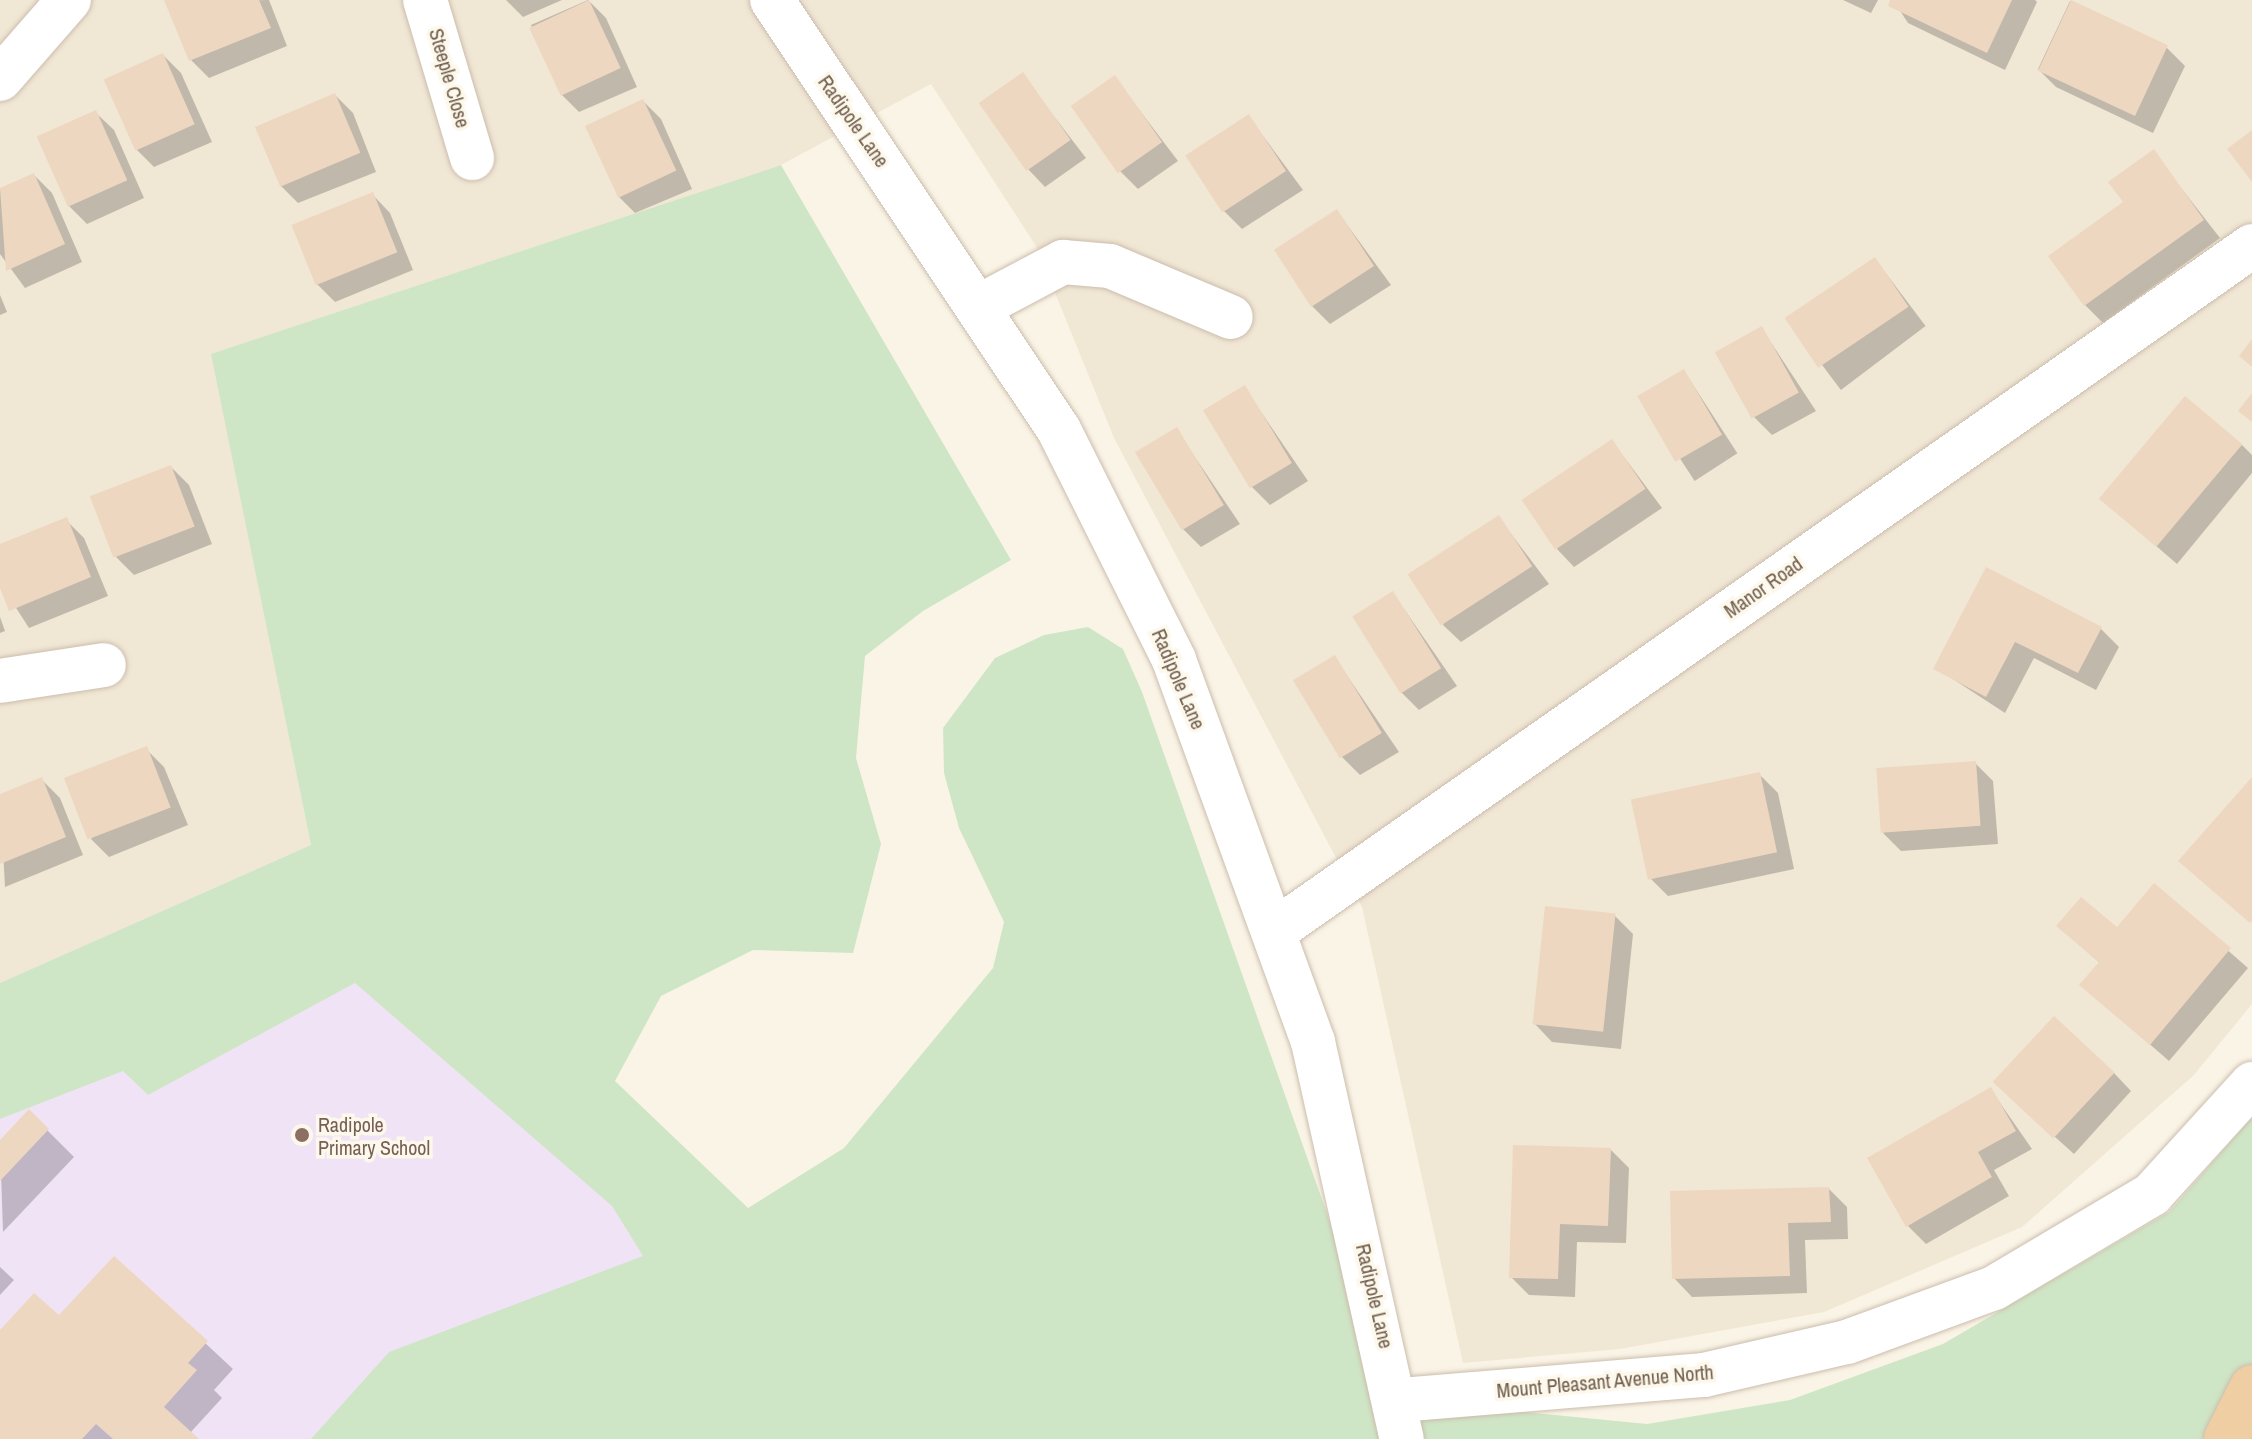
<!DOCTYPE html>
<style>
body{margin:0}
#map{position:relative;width:2252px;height:1439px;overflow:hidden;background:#faf4e6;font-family:"Archivo Narrow",sans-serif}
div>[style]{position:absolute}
.residential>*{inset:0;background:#f1e7d5}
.education>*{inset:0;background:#f1e3f6}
.green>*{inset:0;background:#cfe6c6}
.shadow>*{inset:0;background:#0003;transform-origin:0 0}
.building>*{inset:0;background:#edd7c0;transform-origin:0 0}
.roads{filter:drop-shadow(0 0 2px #cbbdad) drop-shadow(0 0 2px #cbbdad)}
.minor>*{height:44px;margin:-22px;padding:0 22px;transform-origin:22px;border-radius:22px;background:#fff}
.tertiary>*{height:44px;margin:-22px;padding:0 22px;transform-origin:22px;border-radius:22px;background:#fff}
.trunk>*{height:44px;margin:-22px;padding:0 22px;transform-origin:22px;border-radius:22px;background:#f0cea4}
.dots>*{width:22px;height:22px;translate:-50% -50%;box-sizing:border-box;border:4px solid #fdf8ec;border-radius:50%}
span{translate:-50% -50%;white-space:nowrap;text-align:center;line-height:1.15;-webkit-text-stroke:7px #fdf8ec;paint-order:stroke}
.street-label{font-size:20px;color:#715e4d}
.education-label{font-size:20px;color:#785e54}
.left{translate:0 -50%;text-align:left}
</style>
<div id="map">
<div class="residential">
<div style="clip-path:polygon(0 0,2252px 0,2252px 1004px,2194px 1075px,2022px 1227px,1824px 1312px,1620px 1349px,1463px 1363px,1362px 907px,1114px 438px,1036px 246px,931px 84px,781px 165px,212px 354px,311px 845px,0 983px)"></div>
</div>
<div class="education">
<div style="clip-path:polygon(311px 845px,763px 1288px,570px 1439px,0 1439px,0 983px)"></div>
</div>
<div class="green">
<div style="clip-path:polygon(781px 165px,1011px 560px,923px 611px,865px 656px,856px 758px,881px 844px,853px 953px,753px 950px,661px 996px,615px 1081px,748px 1208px,844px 1148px,993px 968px,1004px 922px,959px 828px,944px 773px,943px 728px,995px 658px,1044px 635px,1088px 627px,1123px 649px,1142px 692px,1341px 1253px,1380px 1439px,311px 1439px,389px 1352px,643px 1256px,612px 1206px,355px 983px,148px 1095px,123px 1071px,0 1119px,0 983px,311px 845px,211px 354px)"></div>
<div style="clip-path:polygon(2252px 1117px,2252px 1439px,1392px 1439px,1399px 1400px,1647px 1424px,1790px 1400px,1943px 1344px,2169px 1212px)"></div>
</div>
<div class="shadow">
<div style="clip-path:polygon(269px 0,287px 46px,209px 78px,191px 60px,167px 2px)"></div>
<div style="clip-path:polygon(506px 0,562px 0,523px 17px)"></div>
<div style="clip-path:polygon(588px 0,606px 18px,637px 87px,579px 112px,561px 94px,531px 25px)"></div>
<div style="clip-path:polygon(1843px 0,1878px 0,1871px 13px)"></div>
<div style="clip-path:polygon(1893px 0,2035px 0,2037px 2px,2005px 70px,1908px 23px)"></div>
<div style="clip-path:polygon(2070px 1px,2167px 48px,2185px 66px,2153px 133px,2056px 87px,2038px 69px)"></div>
<div style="clip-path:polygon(163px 55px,181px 73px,212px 142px,154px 167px,136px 149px)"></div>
<div style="clip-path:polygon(1022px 75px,1086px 158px,1045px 187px,1028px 169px)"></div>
<div style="clip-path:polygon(1115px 78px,1178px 161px,1138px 189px,1120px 171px)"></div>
<div style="clip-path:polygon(335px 95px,353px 113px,376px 172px,298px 203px,280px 185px)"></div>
<div style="clip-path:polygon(643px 101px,661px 119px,692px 189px,635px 213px,617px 195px)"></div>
<div style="clip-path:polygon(95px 112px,114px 130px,144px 198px,87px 224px,69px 206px)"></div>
<div style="clip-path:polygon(1249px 117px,1303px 190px,1242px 229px,1224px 211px)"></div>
<div style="clip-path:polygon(2153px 152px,2220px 238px,2103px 323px,2085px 305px)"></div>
<div style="clip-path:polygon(34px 175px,52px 193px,82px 262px,25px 288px,0 254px,0 190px)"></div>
<div style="clip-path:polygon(372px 194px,390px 213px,413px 270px,335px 302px,317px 284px)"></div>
<div style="clip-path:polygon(1337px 211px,1391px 285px,1330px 324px,1312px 306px)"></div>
<div style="left:1875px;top:259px;width:84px;height:106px;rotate:53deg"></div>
<div style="clip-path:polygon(0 295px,7px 312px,0 315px)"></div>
<div style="clip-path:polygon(1762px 329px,1816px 411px,1772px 435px,1754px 417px)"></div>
<div style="left:1684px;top:371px;width:98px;height:51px;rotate:57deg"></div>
<div style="clip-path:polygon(1244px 387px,1308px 481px,1270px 505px,1252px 487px)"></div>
<div style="clip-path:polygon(1176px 429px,1240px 524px,1201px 547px,1183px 529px)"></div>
<div style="clip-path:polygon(1612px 441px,1662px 508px,1574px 567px,1557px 549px)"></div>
<div style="clip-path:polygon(2242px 445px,2252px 455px,2252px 473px,2177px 564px,2102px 499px)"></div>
<div style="clip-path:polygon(171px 467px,189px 485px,212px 544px,134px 575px,116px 557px)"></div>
<div style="clip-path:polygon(1499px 518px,1549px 584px,1461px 642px,1443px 625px)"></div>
<div style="clip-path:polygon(66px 520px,84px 538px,108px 596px,29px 628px,0 583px,0 546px)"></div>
<div style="clip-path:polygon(1987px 570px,2101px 629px,2119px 647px,2096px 690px,2034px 658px,2005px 713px,1936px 668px)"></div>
<div style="clip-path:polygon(1393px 593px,1457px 686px,1419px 710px,1401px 692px)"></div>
<div style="clip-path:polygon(0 617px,5px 631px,0 633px)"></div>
<div style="clip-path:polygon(1335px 658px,1399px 752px,1360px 775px,1342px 757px)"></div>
<div style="clip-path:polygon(146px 749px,164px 767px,188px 825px,109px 857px,91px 839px)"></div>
<div style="clip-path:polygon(1975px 763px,1993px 781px,1998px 844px,1901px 851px,1883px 833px)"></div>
<div style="clip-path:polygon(1760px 775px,1778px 793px,1794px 869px,1668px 896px,1650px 878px)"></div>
<div style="clip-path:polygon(42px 780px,60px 798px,83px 855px,5px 887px,0 796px)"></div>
<div style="clip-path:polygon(2154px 886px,2248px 968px,2169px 1061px,2082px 985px,2100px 963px,2077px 943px,2117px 930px)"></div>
<div style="clip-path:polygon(1615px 916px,1633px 934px,1621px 1049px,1552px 1042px,1534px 1023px)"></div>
<div style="clip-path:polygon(2114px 1073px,2131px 1091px,2074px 1154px,2014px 1100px)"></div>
<div style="clip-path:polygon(1991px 1090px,2032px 1149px,1994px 1170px,2009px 1196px,1926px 1244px,1908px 1226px)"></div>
<div style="clip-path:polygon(29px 1112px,74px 1157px,3px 1232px,0 1143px)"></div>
<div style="clip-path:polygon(1611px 1150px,1629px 1168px,1626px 1243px,1577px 1242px,1575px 1297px,1529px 1295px,1511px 1277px)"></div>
<div style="clip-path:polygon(1829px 1189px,1847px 1207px,1848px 1239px,1805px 1240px,1807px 1293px,1692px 1297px,1674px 1278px)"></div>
<div style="clip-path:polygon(114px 1258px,233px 1369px,214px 1390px,222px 1398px,190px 1433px,196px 1439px,0 1439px,0 1333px,60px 1318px)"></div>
<div style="clip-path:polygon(0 1267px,14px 1280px,0 1295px)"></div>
</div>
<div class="building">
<div style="clip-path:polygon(164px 0,259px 0,271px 28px,189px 61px)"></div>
<div style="left:589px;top:0;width:75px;height:66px;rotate:65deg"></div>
<div style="clip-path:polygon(1890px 0,2012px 0,1987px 53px,1888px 6px)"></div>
<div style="left:2071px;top:0;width:107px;height:78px;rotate:25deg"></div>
<div style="left:163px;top:53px;width:78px;height:65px;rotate:66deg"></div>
<div style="left:1023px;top:72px;width:83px;height:54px;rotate:55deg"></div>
<div style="left:1115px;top:75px;width:82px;height:54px;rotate:55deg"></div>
<div style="left:335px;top:93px;width:65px;height:87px;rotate:67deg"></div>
<div style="left:643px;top:99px;width:79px;height:64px;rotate:65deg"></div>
<div style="left:96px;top:110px;width:77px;height:65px;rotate:66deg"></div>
<div style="left:1249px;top:114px;width:68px;height:76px;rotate:57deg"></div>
<div style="clip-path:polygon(2252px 130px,2252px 182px,2227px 149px)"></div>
<div style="clip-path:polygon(2154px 149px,2204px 220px,2084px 306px,2048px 256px,2123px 202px,2108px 182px)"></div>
<div style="clip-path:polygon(34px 173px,65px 244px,6px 271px,0 188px)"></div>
<div style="left:373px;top:192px;width:65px;height:88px;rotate:68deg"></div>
<div style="left:1337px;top:209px;width:68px;height:75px;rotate:57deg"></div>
<div style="left:1875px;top:257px;width:60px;height:109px;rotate:56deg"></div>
<div style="left:1762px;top:326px;width:76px;height:54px;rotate:61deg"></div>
<div style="clip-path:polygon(2252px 339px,2252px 367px,2239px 356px)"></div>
<div style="left:1684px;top:369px;width:76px;height:54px;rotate:60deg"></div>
<div style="left:1245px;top:385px;width:91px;height:49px;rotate:59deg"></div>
<div style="clip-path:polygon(2252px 393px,2252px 422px,2238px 411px)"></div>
<div style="left:2185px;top:396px;width:75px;height:134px;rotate:40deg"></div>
<div style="left:1177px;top:427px;width:91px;height:49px;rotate:59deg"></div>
<div style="left:1612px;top:439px;width:60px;height:109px;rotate:56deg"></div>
<div style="left:171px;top:465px;width:66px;height:87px;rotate:69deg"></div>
<div style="left:1499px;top:515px;width:61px;height:109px;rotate:57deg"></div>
<div style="clip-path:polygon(67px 517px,91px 577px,9px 611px,0 588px,0 544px)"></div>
<div style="clip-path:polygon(1986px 567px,2102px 627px,2078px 673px,2015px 642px,1986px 697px,1933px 669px)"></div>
<div style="left:1393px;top:591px;width:91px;height:48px;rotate:58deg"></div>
<div style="left:1335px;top:655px;width:91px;height:49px;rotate:59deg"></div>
<div style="left:147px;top:746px;width:66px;height:89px;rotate:69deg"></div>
<div style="left:1976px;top:761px;width:65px;height:100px;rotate:86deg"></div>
<div style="left:1760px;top:772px;width:82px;height:132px;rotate:78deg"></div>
<div style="clip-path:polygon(42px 777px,66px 837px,0 864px,0 794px)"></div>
<div style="clip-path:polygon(2252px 777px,2252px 921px,2250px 923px,2178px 861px)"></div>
<div style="clip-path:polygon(2154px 883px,2231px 948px,2150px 1045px,2079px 985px,2099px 962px,2056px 926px,2081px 897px,2117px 927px)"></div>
<div style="left:1545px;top:906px;width:71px;height:119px;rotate:6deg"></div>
<div style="left:2054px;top:1016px;width:83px;height:90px;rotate:43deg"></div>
<div style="clip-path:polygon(1991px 1087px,2016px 1131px,1978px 1152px,1992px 1177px,1906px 1227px,1867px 1158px)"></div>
<div style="clip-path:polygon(29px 1109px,49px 1129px,0 1181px,0 1140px)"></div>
<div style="clip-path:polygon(1513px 1145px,1611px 1148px,1608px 1226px,1560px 1224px,1558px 1279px,1509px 1278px)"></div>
<div style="clip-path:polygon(1829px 1187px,1831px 1222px,1788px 1223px,1790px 1276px,1672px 1279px,1670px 1191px)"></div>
<div style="clip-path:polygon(114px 1256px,208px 1341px,188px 1363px,197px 1370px,164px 1407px,199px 1439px,113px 1439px,96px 1424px,82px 1439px,0 1439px,0 1330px,34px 1293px,59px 1315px)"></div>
</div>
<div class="roads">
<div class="minor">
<div style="left:425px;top:0;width:165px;rotate:73.4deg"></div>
<div style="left:0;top:79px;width:105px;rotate:-48.9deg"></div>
<div style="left:982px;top:305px;width:92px;rotate:-28deg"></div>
<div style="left:1063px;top:262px;width:47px;rotate:4.9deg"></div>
<div style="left:1110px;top:266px;width:131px;rotate:22.9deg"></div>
<div style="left:0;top:681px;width:105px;rotate:-8.7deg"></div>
<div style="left:1276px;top:930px;width:1192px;rotate:-35.02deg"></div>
<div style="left:1399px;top:1400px;width:306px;rotate:-4.7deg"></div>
<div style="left:1704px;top:1375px;width:147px;rotate:-13deg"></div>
<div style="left:1847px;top:1342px;width:157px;rotate:-20.2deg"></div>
<div style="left:1994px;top:1288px;width:184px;rotate:-30.7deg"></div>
<div style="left:2152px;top:1194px;width:149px;rotate:-47.7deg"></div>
</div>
<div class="tertiary">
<div style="left:772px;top:0;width:517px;rotate:56.28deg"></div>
<div style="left:1059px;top:430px;width:257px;rotate:63.4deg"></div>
<div style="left:1174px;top:660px;width:407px;rotate:70deg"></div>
<div style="left:1313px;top:1042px;width:407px;rotate:77.4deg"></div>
</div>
<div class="trunk">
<div style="left:2226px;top:1439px;width:58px;rotate:-63.4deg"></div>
</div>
</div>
<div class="dots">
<div style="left:302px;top:1135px;background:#8d6e63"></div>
</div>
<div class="street-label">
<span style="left:450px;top:78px;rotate:74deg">Steeple Close</span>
<span style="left:854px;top:121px;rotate:55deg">Radipole Lane</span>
<span style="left:1763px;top:587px;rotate:-35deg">Manor Road</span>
<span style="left:1179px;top:679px;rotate:67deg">Radipole Lane</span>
<span style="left:1375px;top:1296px;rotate:77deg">Radipole Lane</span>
<span style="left:1605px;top:1381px;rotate:-5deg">Mount Pleasant Avenue North</span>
</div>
<div class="education-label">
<span class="left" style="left:318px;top:1136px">Radipole<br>Primary School</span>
</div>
</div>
